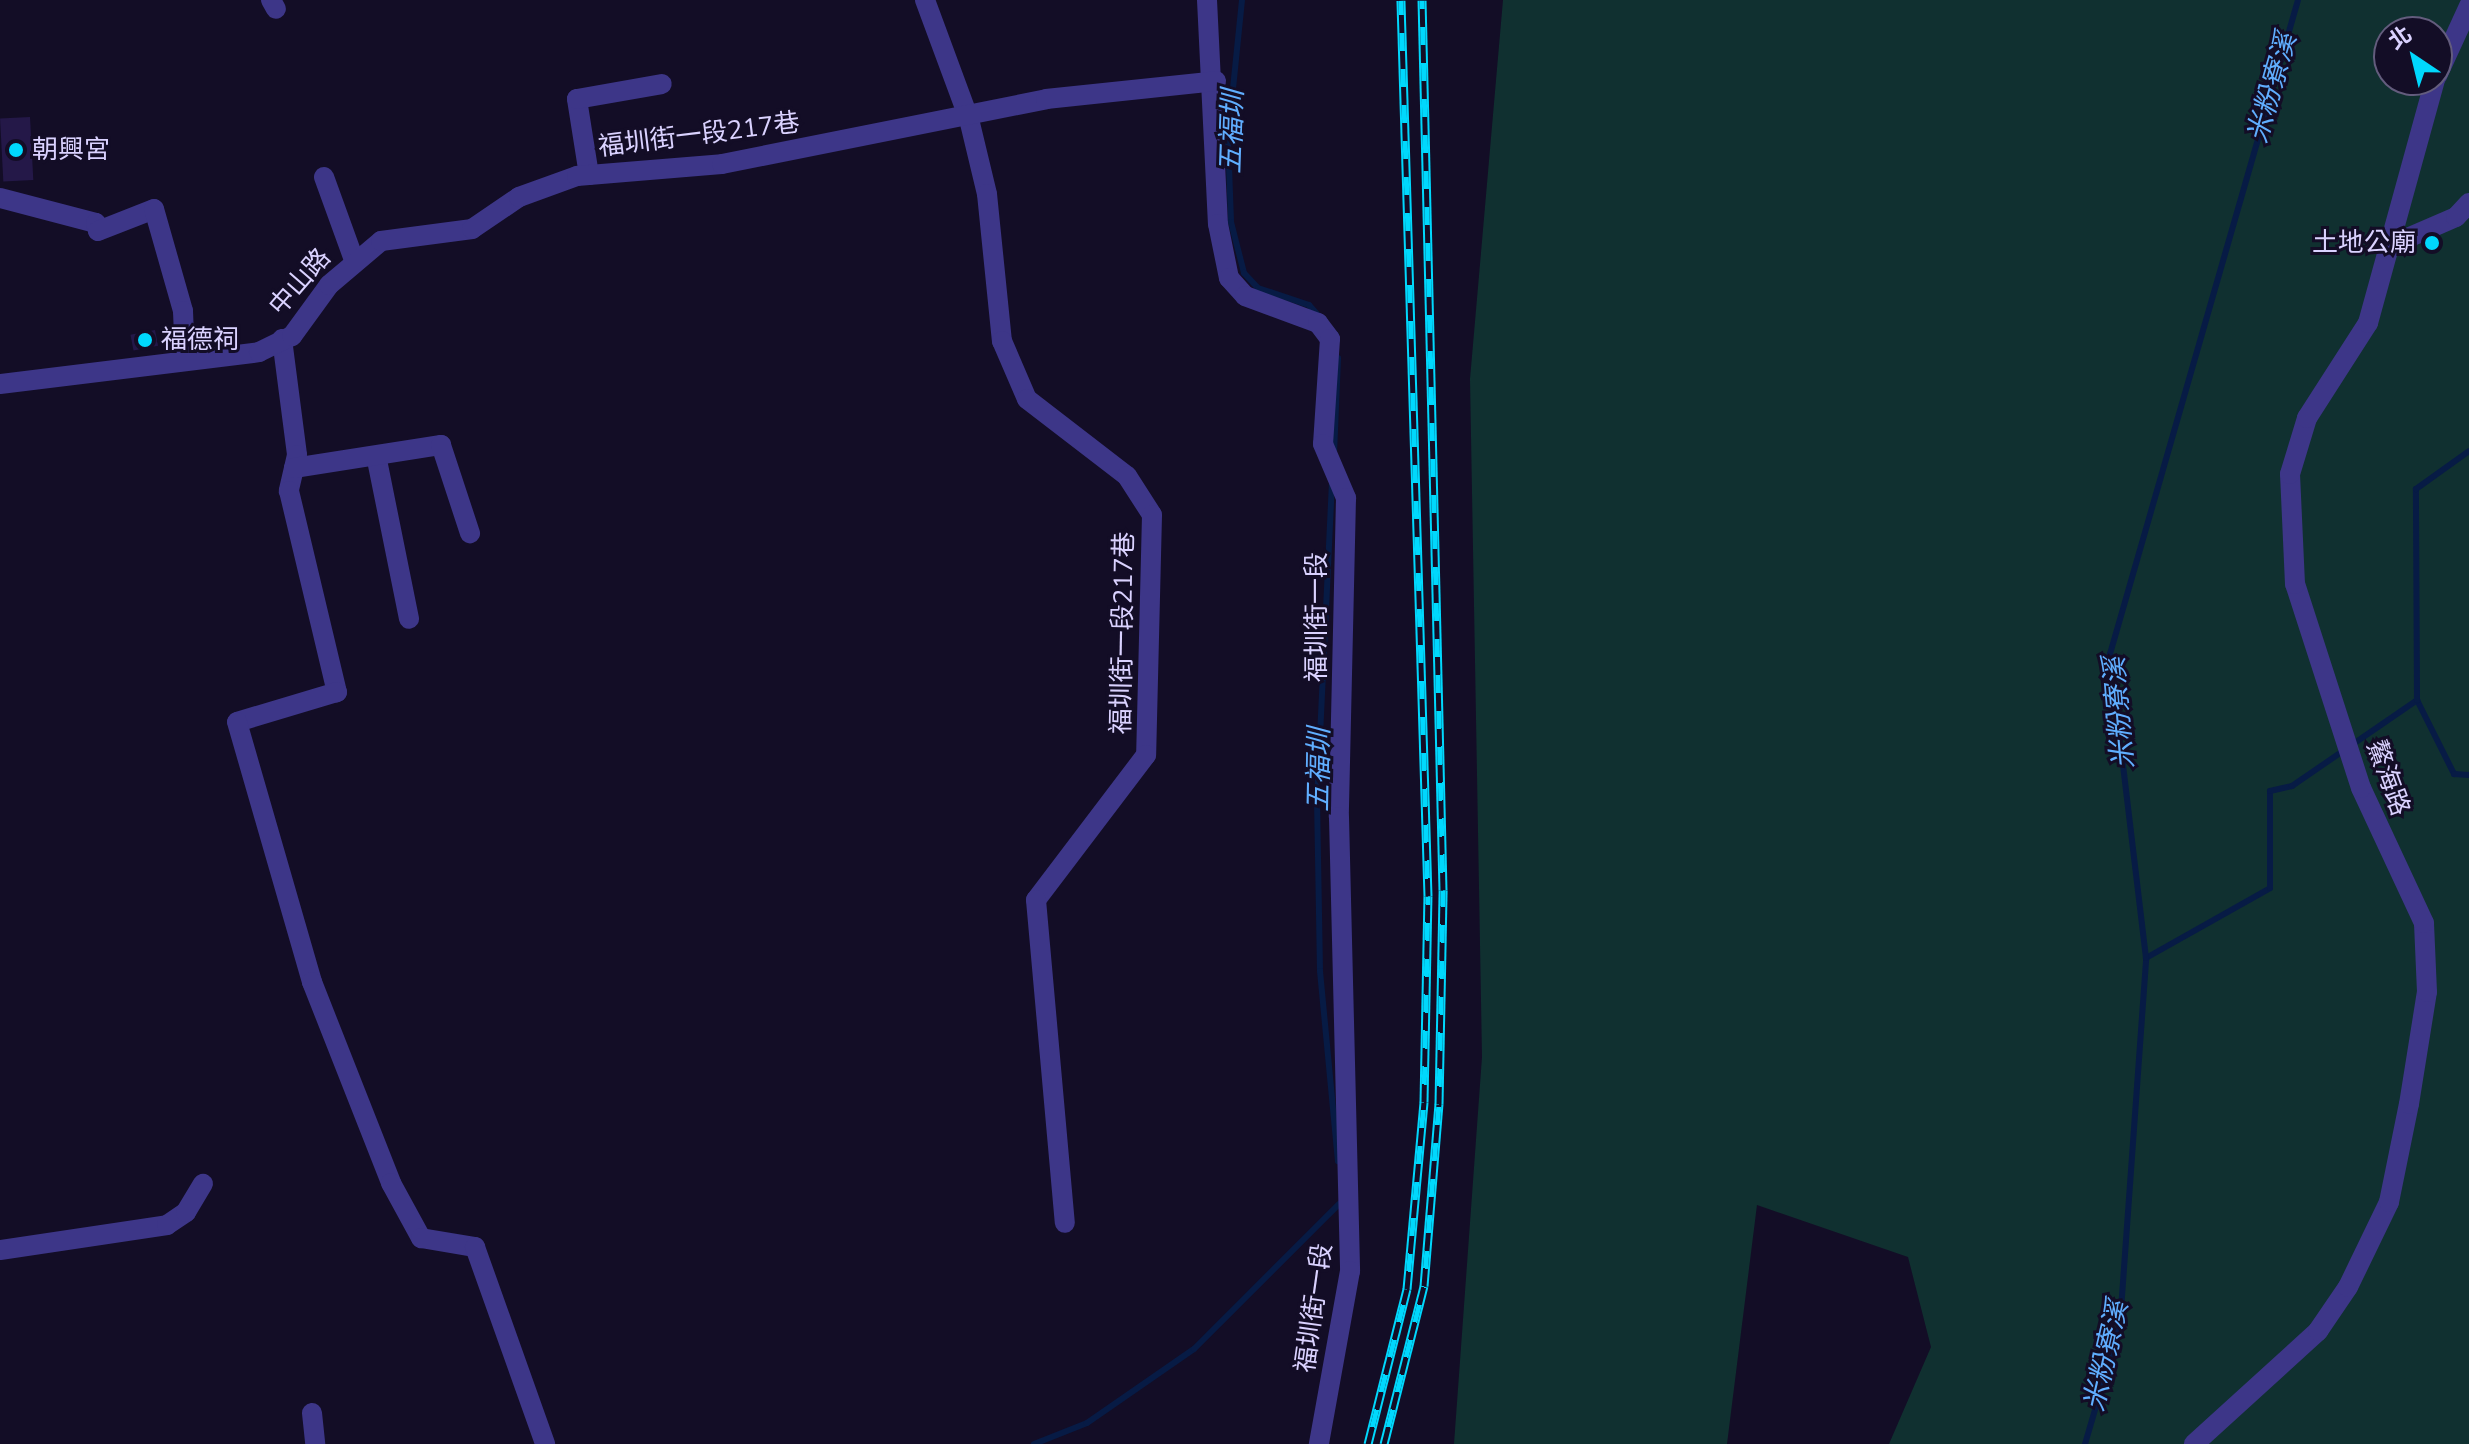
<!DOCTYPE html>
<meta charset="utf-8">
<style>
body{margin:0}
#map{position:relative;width:2469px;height:1444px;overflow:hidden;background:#130d26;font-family:"Nunito Sans","Noto Sans TC",sans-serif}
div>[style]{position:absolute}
.green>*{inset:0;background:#103030}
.stream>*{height:6px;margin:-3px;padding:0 3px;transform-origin:3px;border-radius:3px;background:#071b45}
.building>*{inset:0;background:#241848;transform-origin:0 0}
.minor>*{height:20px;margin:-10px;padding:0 10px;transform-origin:10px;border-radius:10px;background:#3d3688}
.rail>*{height:9px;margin-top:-4.5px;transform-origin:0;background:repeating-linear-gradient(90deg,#130d26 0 18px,#00d8fd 0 36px);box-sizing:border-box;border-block:2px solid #00d8fd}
.dots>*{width:22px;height:22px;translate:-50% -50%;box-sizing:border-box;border:4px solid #130d26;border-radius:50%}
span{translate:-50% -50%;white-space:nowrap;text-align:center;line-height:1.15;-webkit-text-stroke:6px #130d26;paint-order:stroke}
.street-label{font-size:26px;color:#dad2ff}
.poi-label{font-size:26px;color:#dad2ff}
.left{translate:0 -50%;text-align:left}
.right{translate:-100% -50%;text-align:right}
.water-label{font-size:28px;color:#60aeff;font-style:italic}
.north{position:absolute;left:2373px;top:16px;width:80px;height:80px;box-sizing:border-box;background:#130d26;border:2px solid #635c7d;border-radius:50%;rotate:325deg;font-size:22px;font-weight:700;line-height:32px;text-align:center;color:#dad2ff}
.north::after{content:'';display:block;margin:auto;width:28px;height:36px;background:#00d8fd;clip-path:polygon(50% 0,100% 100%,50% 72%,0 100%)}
</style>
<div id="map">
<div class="green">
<div style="clip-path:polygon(evenodd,1503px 0,2469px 0,2469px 1444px,1889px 1444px,1931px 1347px,1908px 1257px,1757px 1205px,1727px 1444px,1454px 1444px,1482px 1057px,1470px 379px,1503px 0,2389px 32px,2437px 32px,2437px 80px,2389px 80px,2389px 32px)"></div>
</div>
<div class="stream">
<div style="left:1242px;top:0;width:140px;rotate:95.8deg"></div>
<div style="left:1228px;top:139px;width:83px;rotate:87.9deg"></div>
<div style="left:1231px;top:222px;width:53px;rotate:75.7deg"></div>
<div style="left:1244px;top:273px;width:21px;rotate:47deg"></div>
<div style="left:1258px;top:288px;width:54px;rotate:18.4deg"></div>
<div style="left:1309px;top:305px;width:40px;rotate:48deg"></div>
<div style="left:1334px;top:454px;width:96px;rotate:-87.6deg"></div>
<div style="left:1332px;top:482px;width:317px;rotate:92.7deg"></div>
<div style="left:1317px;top:799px;width:172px;rotate:89deg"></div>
<div style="left:1320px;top:971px;width:191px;rotate:84.6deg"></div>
<div style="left:2417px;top:700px;width:83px;rotate:63.4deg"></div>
<div style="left:2454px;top:774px;width:15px;rotate:4deg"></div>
<div style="left:2146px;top:958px;width:142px;rotate:-29.4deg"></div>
<div style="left:2270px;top:888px;width:97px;rotate:-90deg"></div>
<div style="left:2270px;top:791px;width:23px;rotate:-13deg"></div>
<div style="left:2292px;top:786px;width:152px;rotate:-34.5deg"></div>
<div style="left:2417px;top:700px;width:211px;rotate:-90.3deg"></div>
<div style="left:2416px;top:489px;width:65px;rotate:-35.6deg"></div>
<div style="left:1034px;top:1444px;width:57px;rotate:-21.6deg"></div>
<div style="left:1087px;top:1423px;width:130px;rotate:-34.7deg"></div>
<div style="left:1194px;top:1349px;width:205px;rotate:-45deg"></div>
<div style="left:2085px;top:1444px;width:125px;rotate:-73.7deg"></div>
<div style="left:2120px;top:1324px;width:367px;rotate:-85.9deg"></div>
<div style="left:2146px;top:958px;width:306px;rotate:-96.8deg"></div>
<div style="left:2110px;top:654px;width:680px;rotate:-73.96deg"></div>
</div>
<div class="building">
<div style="left:30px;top:117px;width:63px;height:30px;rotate:87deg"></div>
<div style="left:155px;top:330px;width:16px;height:25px;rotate:79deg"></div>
</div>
<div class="minor">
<div style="left:271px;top:0;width:10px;rotate:61deg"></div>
<div style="left:925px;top:0;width:127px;rotate:69.7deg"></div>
<div style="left:969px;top:119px;width:77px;rotate:76.5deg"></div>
<div style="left:987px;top:194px;width:148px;rotate:84.2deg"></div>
<div style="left:1002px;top:341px;width:63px;rotate:66.7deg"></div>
<div style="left:1027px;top:399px;width:126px;rotate:37.6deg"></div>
<div style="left:1127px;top:476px;width:46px;rotate:57.3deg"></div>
<div style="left:1152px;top:515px;width:240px;rotate:91.4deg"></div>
<div style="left:1146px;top:755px;width:182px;rotate:127.2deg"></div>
<div style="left:1036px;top:900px;width:324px;rotate:84.9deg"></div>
<div style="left:1207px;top:0;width:224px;rotate:87.2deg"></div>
<div style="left:1218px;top:224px;width:55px;rotate:78.5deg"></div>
<div style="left:1229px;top:278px;width:24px;rotate:48deg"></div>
<div style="left:1245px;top:296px;width:78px;rotate:20.3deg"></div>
<div style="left:1318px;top:323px;width:20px;rotate:53deg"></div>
<div style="left:1330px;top:339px;width:105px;rotate:93.8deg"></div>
<div style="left:1323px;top:444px;width:59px;rotate:66.9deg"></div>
<div style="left:1346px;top:498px;width:319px;rotate:91.3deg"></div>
<div style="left:1339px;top:817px;width:454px;rotate:88.6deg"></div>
<div style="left:1350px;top:1271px;width:176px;rotate:100.2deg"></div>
<div style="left:2437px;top:76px;width:77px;rotate:-65.4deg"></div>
<div style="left:589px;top:175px;width:77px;rotate:-99deg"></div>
<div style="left:577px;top:99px;width:86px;rotate:-10deg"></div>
<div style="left:324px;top:177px;width:88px;rotate:70.1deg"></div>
<div style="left:0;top:198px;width:99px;rotate:14.6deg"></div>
<div style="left:96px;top:223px;width:8px;rotate:76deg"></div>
<div style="left:98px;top:231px;width:60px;rotate:-21.4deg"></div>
<div style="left:154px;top:209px;width:106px;rotate:74.1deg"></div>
<div style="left:183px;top:311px;width:50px;rotate:87.7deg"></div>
<div style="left:2396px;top:243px;width:65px;rotate:-23.4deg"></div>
<div style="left:2456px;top:217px;width:19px;rotate:-47deg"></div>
<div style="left:282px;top:339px;width:117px;rotate:82.6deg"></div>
<div style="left:297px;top:455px;width:37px;rotate:103deg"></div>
<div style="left:289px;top:491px;width:207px;rotate:76.6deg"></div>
<div style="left:337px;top:692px;width:104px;rotate:163.3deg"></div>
<div style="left:237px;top:722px;width:271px;rotate:73.9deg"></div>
<div style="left:312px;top:982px;width:216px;rotate:68.5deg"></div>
<div style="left:391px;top:1183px;width:63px;rotate:61.4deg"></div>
<div style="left:421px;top:1238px;width:55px;rotate:9.5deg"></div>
<div style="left:475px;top:1247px;width:209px;rotate:70.4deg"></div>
<div style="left:0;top:384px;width:261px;rotate:-7deg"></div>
<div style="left:259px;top:352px;width:37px;rotate:-26deg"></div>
<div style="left:292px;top:336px;width:63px;rotate:-54deg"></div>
<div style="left:329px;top:285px;width:68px;rotate:-40.2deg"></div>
<div style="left:381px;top:241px;width:92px;rotate:-7.5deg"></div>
<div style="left:472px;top:229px;width:57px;rotate:-34.2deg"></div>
<div style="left:519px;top:197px;width:62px;rotate:-19.9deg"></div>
<div style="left:577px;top:176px;width:145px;rotate:-4.7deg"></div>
<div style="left:722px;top:164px;width:330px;rotate:-11.3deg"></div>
<div style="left:1046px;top:99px;width:171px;rotate:-6deg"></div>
<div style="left:377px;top:460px;width:162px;rotate:78.6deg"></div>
<div style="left:294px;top:468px;width:149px;rotate:-8.9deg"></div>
<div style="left:441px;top:445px;width:93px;rotate:71.8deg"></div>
<div style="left:0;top:1250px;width:169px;rotate:-8.5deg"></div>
<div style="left:167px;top:1225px;width:23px;rotate:-34deg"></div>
<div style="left:186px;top:1212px;width:33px;rotate:-59deg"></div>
<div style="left:312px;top:1413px;width:31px;rotate:84deg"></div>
<div style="left:2194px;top:1444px;width:168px;rotate:-42.3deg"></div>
<div style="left:2318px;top:1331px;width:53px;rotate:-55.7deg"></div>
<div style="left:2348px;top:1287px;width:94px;rotate:-64.2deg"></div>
<div style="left:2389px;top:1202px;width:100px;rotate:-78.5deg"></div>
<div style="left:2409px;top:1104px;width:113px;rotate:-80.9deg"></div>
<div style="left:2427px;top:992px;width:69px;rotate:-92.5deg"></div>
<div style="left:2424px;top:923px;width:149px;rotate:-115deg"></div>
<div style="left:2361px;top:788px;width:214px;rotate:-107.9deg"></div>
<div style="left:2295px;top:584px;width:110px;rotate:-92.6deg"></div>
<div style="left:2290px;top:474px;width:59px;rotate:-73.1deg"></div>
<div style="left:2307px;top:418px;width:113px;rotate:-57.3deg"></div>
<div style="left:2368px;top:323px;width:252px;rotate:-74.6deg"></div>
</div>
<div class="rail">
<div style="left:1368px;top:1444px;width:160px;rotate:-75.9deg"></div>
<div style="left:1407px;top:1289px;width:188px;rotate:-84.8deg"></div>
<div style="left:1424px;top:1102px;width:206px;rotate:-88.9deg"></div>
<div style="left:1428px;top:896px;width:896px;rotate:-91.73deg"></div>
<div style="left:1384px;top:1444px;width:163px;rotate:-75.8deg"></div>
<div style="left:1424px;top:1286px;width:183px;rotate:-85.3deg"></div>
<div style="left:1439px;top:1104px;width:214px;rotate:-88.9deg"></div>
<div style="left:1443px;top:890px;width:890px;rotate:-91.35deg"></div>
</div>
<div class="dots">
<div style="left:16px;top:150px;background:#00d8fd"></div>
<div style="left:2432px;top:243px;background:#00d8fd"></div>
<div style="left:145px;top:340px;background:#00d8fd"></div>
</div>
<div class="street-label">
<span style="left:699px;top:135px;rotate:-7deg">福圳街一段217巷</span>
<span style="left:300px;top:282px;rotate:-49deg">中山路</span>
<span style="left:1317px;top:617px;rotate:-90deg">福圳街一段</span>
<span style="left:1123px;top:633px;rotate:-89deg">福圳街一段217巷</span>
<span style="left:2388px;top:778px;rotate:70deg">鰲海路</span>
<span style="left:1314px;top:1308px;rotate:-82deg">福圳街一段</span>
</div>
<div class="poi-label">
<span class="left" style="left:32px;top:150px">朝興宮</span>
<span class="right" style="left:2416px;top:243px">土地公廟</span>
<span class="left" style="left:161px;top:340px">福德祠</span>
</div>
<div class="water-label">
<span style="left:2272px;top:88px;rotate:-74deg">米粉寮溪</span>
<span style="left:1232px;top:132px;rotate:-88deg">五福圳</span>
<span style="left:2119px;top:713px;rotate:-95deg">米粉寮溪</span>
<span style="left:1319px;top:770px;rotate:-89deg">五福圳</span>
<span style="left:2106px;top:1356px;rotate:-77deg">米粉寮溪</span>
</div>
<div class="north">北</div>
</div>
